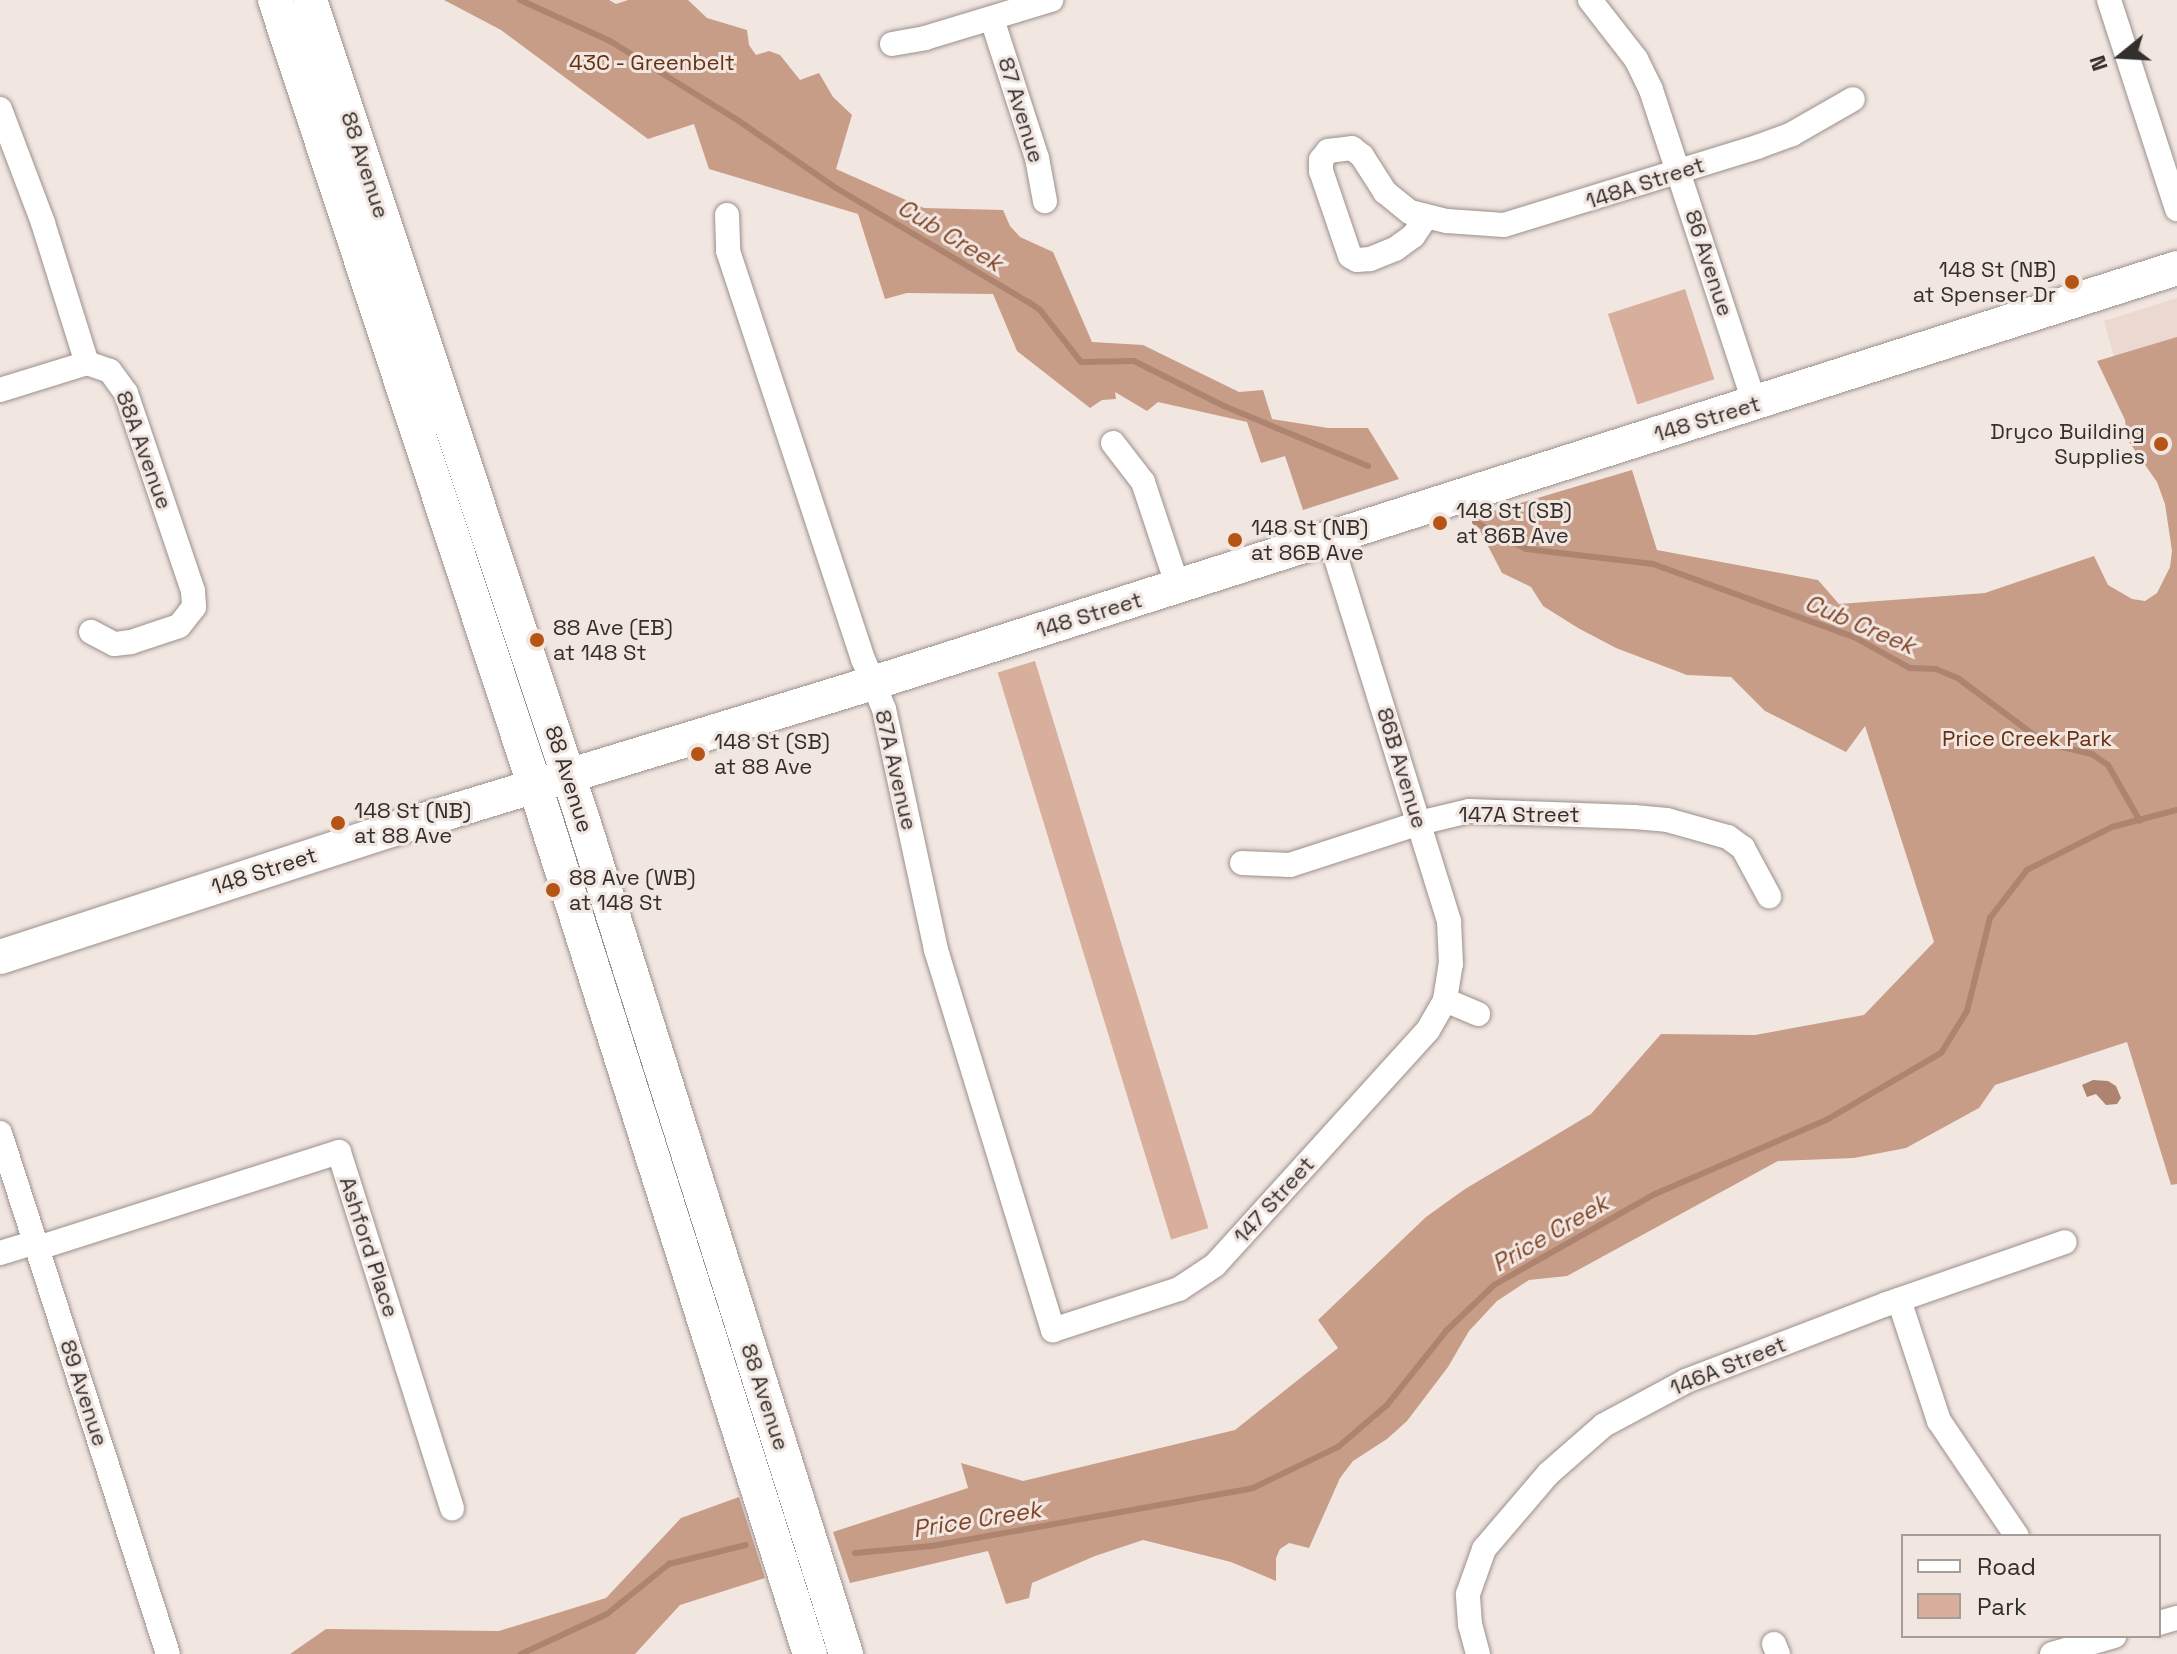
<!DOCTYPE html>
<style>
body{margin:0}
#map{position:relative;width:2177px;height:1654px;overflow:hidden;background:#f2e6e1;font-family:"Space Grotesk",sans-serif}
div>[style]{position:absolute}
.built>*{inset:0;background:#ebd9cf}
.green>*{inset:0;background:#d7af9c;transform-origin:0 0}
.forest>*{inset:0;background:#c79d88}
.water>*{inset:0;background:#ad846f}
.stream>*{height:6px;margin:-3px;padding:0 3px;transform-origin:3px;border-radius:3px;background:#ad846f}
.roads{filter:drop-shadow(0 0 2px #9b908b) drop-shadow(0 0 2px #9b908b)}
.street>*{height:24px;margin:-12px;padding:0 12px;transform-origin:12px;border-radius:12px;background:#fff}
.secondary>*{height:34px;margin:-17px;padding:0 17px;transform-origin:17px;border-radius:17px;background:#fff}
.dots>*{width:22px;height:22px;translate:-50% -50%;box-sizing:border-box;border:4px solid #f2e6e1;border-radius:50%}
span{translate:-50% -50%;white-space:nowrap;text-align:center;line-height:1.15;-webkit-text-stroke:6px #f2e6e1;paint-order:stroke}
.park-label{font-size:22px;color:#673111}
.street-label{font-size:22px;color:#332f2d}
.poi-label{font-size:22px;color:#332f2d}
.right{translate:-100% -50%;text-align:right}
.left{translate:0 -50%;text-align:left}
.water-label{font-size:24px;color:#7f4628;font-style:italic}
.legend{position:absolute;left:1901px;top:1534px;width:260px;height:104px;box-sizing:border-box;background:#f2e6e1;border:2px solid #a69d99;margin:0;padding:10px 14px;list-style:none;font-size:24px;color:#332f2d}
.legend li{display:flex;align-items:center;gap:16px;height:40px}
.legend b{width:40px;border:2px solid #a69d99}
.north{position:absolute;left:2081px;top:16px;width:80px;height:80px;-webkit-text-stroke:6px #f2e6e1;paint-order:stroke;rotate:252deg;font-size:22px;font-weight:700;line-height:32px;text-align:center;color:#332f2d}
.north::after{content:'';display:block;margin:auto;width:28px;height:36px;background:#332f2d;clip-path:polygon(50% 0,100% 100%,50% 72%,0 100%)}
</style>
<div id="map">
<div class="built">
<div style="clip-path:polygon(2177px 298px,2177px 524px,2116px 364px,2104px 321px)"></div>
</div>
<div class="green">
<div style="left:1685px;top:289px;width:95px;height:81px;rotate:72deg"></div>
<div style="left:1035px;top:661px;width:593px;height:39px;rotate:73deg"></div>
</div>
<div class="forest">
<div style="clip-path:polygon(444px 0,609px 0,616px 4px,628px 0,688px 0,707px 18px,747px 30px,749px 45px,756px 55px,769px 51px,780px 55px,800px 80px,819px 73px,833px 97px,852px 115px,836px 169px,924px 208px,1003px 210px,1010px 226px,1020px 237px,1053px 252px,1092px 342px,1143px 345px,1239px 392px,1263px 390px,1272px 419px,1328px 428px,1368px 428px,1399px 479px,1303px 510px,1285px 456px,1261px 463px,1247px 422px,1158px 402px,1147px 411px,1115px 392px,1116px 399px,1102px 400px,1090px 408px,1017px 351px,993px 294px,907px 293px,885px 299px,858px 214px,709px 169px,694px 124px,648px 139px,501px 30px)"></div>
<div style="clip-path:polygon(2177px 337px,2177px 1184px,2171px 1185px,2127px 1042px,1995px 1085px,1979px 1108px,1906px 1148px,1854px 1158px,1778px 1161px,1567px 1276px,1529px 1280px,1497px 1301px,1469px 1331px,1448px 1367px,1407px 1421px,1387px 1439px,1353px 1461px,1340px 1478px,1309px 1548px,1289px 1543px,1280px 1549px,1276px 1558px,1276px 1581px,1231px 1562px,1143px 1540px,1095px 1556px,1032px 1583px,1029px 1598px,1006px 1604px,988px 1551px,850px 1583px,833px 1532px,968px 1488px,961px 1463px,1023px 1481px,1235px 1430px,1338px 1348px,1318px 1320px,1426px 1217px,1465px 1189px,1591px 1114px,1661px 1034px,1755px 1035px,1864px 1015px,1934px 942px,1865px 726px,1846px 752px,1765px 711px,1731px 677px,1687px 675px,1616px 648px,1578px 628px,1543px 606px,1531px 587px,1502px 573px,1473px 517px,1632px 470px,1657px 550px,1818px 580px,1839px 604px,1985px 593px,2094px 556px,2108px 585px,2132px 599px,2145px 601px,2157px 593px,2170px 567px,2172px 551px,2165px 504px,2157px 482px,2127px 439px,2125px 420px,2097px 361px)"></div>
<div style="clip-path:polygon(739px 1497px,765px 1578px,680px 1605px,635px 1654px,290px 1654px,326px 1629px,499px 1631px,606px 1598px,681px 1518px)"></div>
</div>
<div class="water">
<div style="clip-path:polygon(2093px 1080px,2108px 1081px,2116px 1086px,2121px 1098px,2117px 1104px,2106px 1105px,2096px 1094px,2087px 1097px,2082px 1085px)"></div>
</div>
<div class="stream">
<div style="left:520px;top:0;width:99px;rotate:24.5deg"></div>
<div style="left:610px;top:41px;width:148px;rotate:31.8deg"></div>
<div style="left:736px;top:119px;width:121px;rotate:34.6deg"></div>
<div style="left:836px;top:188px;width:226px;rotate:30.7deg"></div>
<div style="left:1030px;top:303px;width:12px;rotate:35deg"></div>
<div style="left:1040px;top:310px;width:66px;rotate:51.7deg"></div>
<div style="left:1081px;top:362px;width:53px;rotate:-1.1deg"></div>
<div style="left:1134px;top:361px;width:101px;rotate:26.6deg"></div>
<div style="left:1224px;top:406px;width:156px;rotate:22.6deg"></div>
<div style="left:1475px;top:522px;width:58px;rotate:27.9deg"></div>
<div style="left:1526px;top:549px;width:128px;rotate:6.7deg"></div>
<div style="left:1653px;top:564px;width:214px;rotate:20deg"></div>
<div style="left:1854px;top:637px;width:64px;rotate:29deg"></div>
<div style="left:1910px;top:668px;width:26px;rotate:2deg"></div>
<div style="left:1936px;top:669px;width:25px;rotate:23deg"></div>
<div style="left:1959px;top:679px;width:107px;rotate:36.7deg"></div>
<div style="left:2045px;top:743px;width:48px;rotate:13.2deg"></div>
<div style="left:2092px;top:754px;width:19px;rotate:35deg"></div>
<div style="left:2108px;top:765px;width:64px;rotate:60.3deg"></div>
<div style="left:855px;top:1553px;width:77px;rotate:-5.2deg"></div>
<div style="left:932px;top:1546px;width:326px;rotate:-10.2deg"></div>
<div style="left:1253px;top:1488px;width:94px;rotate:-25.8deg"></div>
<div style="left:1338px;top:1447px;width:65px;rotate:-40.6deg"></div>
<div style="left:1387px;top:1405px;width:95px;rotate:-51.4deg"></div>
<div style="left:1446px;top:1331px;width:66px;rotate:-43.8deg"></div>
<div style="left:1494px;top:1285px;width:185px;rotate:-29.5deg"></div>
<div style="left:1655px;top:1194px;width:189px;rotate:-23.4deg"></div>
<div style="left:1828px;top:1119px;width:131px;rotate:-30.3deg"></div>
<div style="left:1941px;top:1053px;width:49px;rotate:-58.2deg"></div>
<div style="left:1967px;top:1011px;width:96px;rotate:-76.1deg"></div>
<div style="left:1990px;top:918px;width:61px;rotate:-52.4deg"></div>
<div style="left:2027px;top:870px;width:95px;rotate:-26.8deg"></div>
<div style="left:2112px;top:827px;width:67px;rotate:-14.7deg"></div>
<div style="left:521px;top:1654px;width:95px;rotate:-24.9deg"></div>
<div style="left:607px;top:1614px;width:80px;rotate:-38.9deg"></div>
<div style="left:669px;top:1564px;width:79px;rotate:-13.9deg"></div>
</div>
<div class="roads">
<div class="street">
<div style="left:1590px;top:0;width:75px;rotate:52.1deg"></div>
<div style="left:1636px;top:59px;width:34px;rotate:64deg"></div>
<div style="left:1651px;top:90px;width:331px;rotate:71.7deg"></div>
<div style="left:2109px;top:0;width:220px;rotate:72deg"></div>
<div style="left:992px;top:19px;width:146px;rotate:72.1deg"></div>
<div style="left:1037px;top:158px;width:44px;rotate:79.5deg"></div>
<div style="left:892px;top:44px;width:34px;rotate:-10deg"></div>
<div style="left:925px;top:38px;width:132px;rotate:-16.8deg"></div>
<div style="left:0;top:109px;width:122px;rotate:69.3deg"></div>
<div style="left:43px;top:223px;width:147px;rotate:72.6deg"></div>
<div style="left:727px;top:215px;width:36px;rotate:88deg"></div>
<div style="left:728px;top:251px;width:430px;rotate:71.7deg"></div>
<div style="left:863px;top:659px;width:54px;rotate:67.2deg"></div>
<div style="left:884px;top:709px;width:247px;rotate:77.8deg"></div>
<div style="left:936px;top:950px;width:398px;rotate:72.9deg"></div>
<div style="left:1053px;top:1330px;width:133px;rotate:-18deg"></div>
<div style="left:1179px;top:1289px;width:43px;rotate:-33.7deg"></div>
<div style="left:1215px;top:1265px;width:317px;rotate:-47.8deg"></div>
<div style="left:1428px;top:1030px;width:34px;rotate:-60deg"></div>
<div style="left:1445px;top:1000px;width:36px;rotate:-81deg"></div>
<div style="left:1451px;top:964px;width:43px;rotate:-92.7deg"></div>
<div style="left:1449px;top:921px;width:400px;rotate:-107.3deg"></div>
<div style="left:1426px;top:217px;width:23px;rotate:124deg"></div>
<div style="left:1413px;top:236px;width:22px;rotate:144deg"></div>
<div style="left:1395px;top:249px;width:27px;rotate:158deg"></div>
<div style="left:1370px;top:259px;width:13px;rotate:176deg"></div>
<div style="left:1357px;top:260px;width:8px;rotate:-150deg"></div>
<div style="left:1350px;top:256px;width:90px;rotate:-108.8deg"></div>
<div style="left:1321px;top:171px;width:11px;rotate:-90deg"></div>
<div style="left:1321px;top:160px;width:11px;rotate:-52deg"></div>
<div style="left:1328px;top:151px;width:24px;rotate:-7deg"></div>
<div style="left:1352px;top:148px;width:13px;rotate:39deg"></div>
<div style="left:1362px;top:156px;width:43px;rotate:57.4deg"></div>
<div style="left:1385px;top:192px;width:32px;rotate:39deg"></div>
<div style="left:1410px;top:212px;width:38px;rotate:14deg"></div>
<div style="left:1447px;top:221px;width:57px;rotate:4deg"></div>
<div style="left:1504px;top:225px;width:265px;rotate:-17.1deg"></div>
<div style="left:1757px;top:147px;width:37px;rotate:-20deg"></div>
<div style="left:1792px;top:134px;width:70px;rotate:-29.8deg"></div>
<div style="left:0;top:390px;width:91px;rotate:-17.2deg"></div>
<div style="left:87px;top:363px;width:24px;rotate:19deg"></div>
<div style="left:110px;top:371px;width:27px;rotate:54deg"></div>
<div style="left:126px;top:393px;width:209px;rotate:71.3deg"></div>
<div style="left:193px;top:591px;width:16px;rotate:86deg"></div>
<div style="left:194px;top:607px;width:24px;rotate:128deg"></div>
<div style="left:179px;top:626px;width:51px;rotate:161.6deg"></div>
<div style="left:131px;top:642px;width:17px;rotate:173deg"></div>
<div style="left:114px;top:644px;width:26px;rotate:-152deg"></div>
<div style="left:1113px;top:443px;width:49px;rotate:52.4deg"></div>
<div style="left:1143px;top:482px;width:111px;rotate:71.6deg"></div>
<div style="left:1242px;top:863px;width:48px;rotate:2.4deg"></div>
<div style="left:1290px;top:865px;width:136px;rotate:-18deg"></div>
<div style="left:1419px;top:823px;width:51px;rotate:-13.5deg"></div>
<div style="left:1469px;top:811px;width:165px;rotate:2.1deg"></div>
<div style="left:1634px;top:817px;width:33px;rotate:5deg"></div>
<div style="left:1667px;top:820px;width:63px;rotate:15.6deg"></div>
<div style="left:1728px;top:837px;width:19px;rotate:36deg"></div>
<div style="left:1743px;top:848px;width:55px;rotate:61.6deg"></div>
<div style="left:1445px;top:1000px;width:36px;rotate:23deg"></div>
<div style="left:0;top:1133px;width:547px;rotate:72.13deg"></div>
<div style="left:38px;top:1248px;width:316px;rotate:-17.7deg"></div>
<div style="left:339px;top:1152px;width:374px;rotate:72.4deg"></div>
<div style="left:0;top:1253px;width:37px;rotate:-17deg"></div>
<div style="left:1899px;top:1300px;width:127px;rotate:71.7deg"></div>
<div style="left:1939px;top:1421px;width:139px;rotate:55.9deg"></div>
<div style="left:2159px;top:1623px;width:19px;rotate:-16deg"></div>
<div style="left:1774px;top:1644px;width:11px;rotate:68deg"></div>
<div style="left:1478px;top:1654px;width:30px;rotate:-105deg"></div>
<div style="left:1470px;top:1625px;width:31px;rotate:-94deg"></div>
<div style="left:1468px;top:1594px;width:48px;rotate:-70.4deg"></div>
<div style="left:1484px;top:1549px;width:99px;rotate:-49.5deg"></div>
<div style="left:1548px;top:1474px;width:74px;rotate:-41.2deg"></div>
<div style="left:1604px;top:1425px;width:93px;rotate:-28.2deg"></div>
<div style="left:1686px;top:1381px;width:215px;rotate:-21deg"></div>
<div style="left:1887px;top:1304px;width:188px;rotate:-19.2deg"></div>
<div style="left:2052px;top:1654px;width:65px;rotate:-16.2deg"></div>
</div>
<div class="secondary">
<div style="left:275px;top:0;width:854px;rotate:71.71deg"></div>
<div style="left:543px;top:811px;width:884px;rotate:72.43deg"></div>
<div style="left:310px;top:0;width:858px;rotate:71.59deg"></div>
<div style="left:581px;top:814px;width:881px;rotate:72.49deg"></div>
<div style="left:0;top:957px;width:414px;rotate:-18deg"></div>
<div style="left:394px;top:829px;width:501px;rotate:-16.95deg"></div>
<div style="left:873px;top:683px;width:1368px;rotate:-17.65deg"></div>
</div>
</div>
<div class="dots">
<div style="left:2072px;top:282px;background:#b65415"></div>
<div style="left:2161px;top:444px;background:#b65415"></div>
<div style="left:1440px;top:523px;background:#b65415"></div>
<div style="left:1235px;top:540px;background:#b65415"></div>
<div style="left:537px;top:640px;background:#b65415"></div>
<div style="left:698px;top:754px;background:#b65415"></div>
<div style="left:338px;top:823px;background:#b65415"></div>
<div style="left:553px;top:890px;background:#b65415"></div>
</div>
<div class="park-label">
<span style="left:652px;top:63px">43C - Greenbelt</span>
<span style="left:2027px;top:739px">Price Creek Park</span>
</div>
<div class="street-label">
<span style="left:1021px;top:110px;rotate:73deg">87 Avenue</span>
<span style="left:365px;top:165px;rotate:72deg">88 Avenue</span>
<span style="left:1645px;top:183px;rotate:-18deg">148A Street</span>
<span style="left:1709px;top:263px;rotate:72deg">86 Avenue</span>
<span style="left:1707px;top:419px;rotate:-17deg">148 Street</span>
<span style="left:144px;top:450px;rotate:70deg">88A Avenue</span>
<span style="left:1089px;top:615px;rotate:-17deg">148 Street</span>
<span style="left:1402px;top:768px;rotate:73deg">86B Avenue</span>
<span style="left:896px;top:770px;rotate:77deg">87A Avenue</span>
<span style="left:569px;top:779px;rotate:72deg">88 Avenue</span>
<span style="left:1519px;top:815px">147A Street</span>
<span style="left:264px;top:871px;rotate:-18deg">148 Street</span>
<span style="left:1274px;top:1200px;rotate:-48deg">147 Street</span>
<span style="left:369px;top:1247px;rotate:72deg">Ashford Place</span>
<span style="left:1728px;top:1366px;rotate:-22deg">146A Street</span>
<span style="left:84px;top:1393px;rotate:72deg">89 Avenue</span>
<span style="left:765px;top:1397px;rotate:72deg">88 Avenue</span>
</div>
<div class="poi-label">
<span class="right" style="left:2056px;top:282px">148 St (NB)<br>at Spenser Dr</span>
<span class="right" style="left:2145px;top:444px">Dryco Building<br>Supplies</span>
<span class="left" style="left:1456px;top:523px">148 St (SB)<br>at 86B Ave</span>
<span class="left" style="left:1251px;top:540px">148 St (NB)<br>at 86B Ave</span>
<span class="left" style="left:553px;top:640px">88 Ave (EB)<br>at 148 St</span>
<span class="left" style="left:714px;top:754px">148 St (SB)<br>at 88 Ave</span>
<span class="left" style="left:354px;top:823px">148 St (NB)<br>at 88 Ave</span>
<span class="left" style="left:569px;top:890px">88 Ave (WB)<br>at 148 St</span>
</div>
<div class="water-label">
<span style="left:950px;top:235px;rotate:31deg">Cub Creek</span>
<span style="left:1860px;top:624px;rotate:23deg">Cub Creek</span>
<span style="left:1550px;top:1233px;rotate:-30deg">Price Creek</span>
<span style="left:977px;top:1519px;rotate:-9deg">Price Creek</span>
</div>
<ul class="legend">
<li><b style="height:10px;background:#fff"></b>Road</li>
<li><b style="height:22px;background:#d7af9c"></b>Park</li>
</ul>
<div class="north">N</div>
</div>
